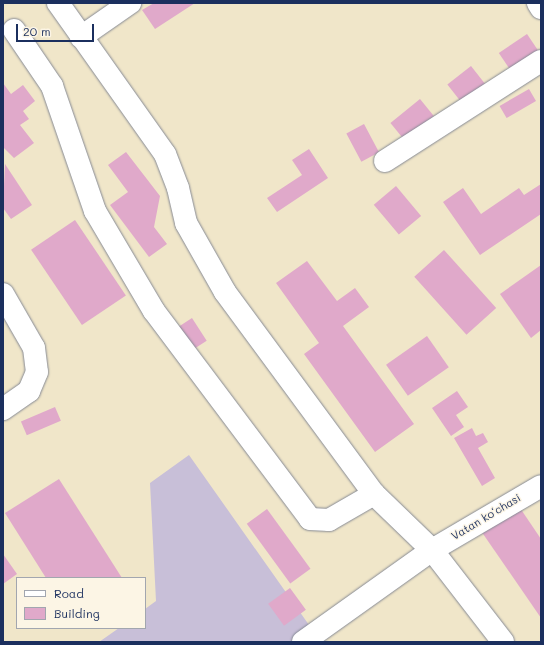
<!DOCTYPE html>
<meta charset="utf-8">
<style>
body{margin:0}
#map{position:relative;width:544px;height:645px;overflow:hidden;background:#f0e6c9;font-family:Mali,sans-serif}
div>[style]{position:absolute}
.industrial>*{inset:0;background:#c8bfd8}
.building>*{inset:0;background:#e0a9ca;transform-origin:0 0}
.roads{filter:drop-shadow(0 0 1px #868a94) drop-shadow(0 0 1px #868a94)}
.minor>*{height:22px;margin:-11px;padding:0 11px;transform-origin:11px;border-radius:11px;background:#fff}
span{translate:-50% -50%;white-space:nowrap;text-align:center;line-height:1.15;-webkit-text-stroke:3px #fcf5e5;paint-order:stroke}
.street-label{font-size:11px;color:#1b2f5e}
.frame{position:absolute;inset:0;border:4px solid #1b2f5e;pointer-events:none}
.legend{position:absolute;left:16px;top:577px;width:130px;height:52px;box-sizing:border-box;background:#fcf5e5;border:1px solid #a2a6af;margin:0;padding:5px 7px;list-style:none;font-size:12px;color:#1b2f5e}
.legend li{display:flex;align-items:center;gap:8px;height:20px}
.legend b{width:20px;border:1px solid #a2a6af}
.scale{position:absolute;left:16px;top:24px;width:78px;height:18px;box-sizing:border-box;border:2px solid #1b2f5e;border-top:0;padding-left:5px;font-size:12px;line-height:14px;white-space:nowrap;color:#1b2f5e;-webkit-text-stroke:3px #fcf5e5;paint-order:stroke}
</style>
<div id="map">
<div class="industrial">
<div style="clip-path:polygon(189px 455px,321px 642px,99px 642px,119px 628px,145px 628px,145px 609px,156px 601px,150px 483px)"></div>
</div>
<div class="building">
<div style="clip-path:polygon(154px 3px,195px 3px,155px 29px,142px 10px)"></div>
<div style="left:527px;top:34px;width:22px;height:34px;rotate:56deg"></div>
<div style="left:471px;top:66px;width:23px;height:30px;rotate:52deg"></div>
<div style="clip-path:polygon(3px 83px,11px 94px,23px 85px,35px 101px,23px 111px,29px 119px,20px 125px,34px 143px,14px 158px,3px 147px)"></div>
<div style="left:529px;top:89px;width:14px;height:34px;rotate:60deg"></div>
<div style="left:420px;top:99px;width:22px;height:38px;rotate:51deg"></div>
<div style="left:364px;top:124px;width:32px;height:20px;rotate:62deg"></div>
<div style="clip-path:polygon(309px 149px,328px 178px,277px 212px,267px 198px,302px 175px,292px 160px)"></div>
<div style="clip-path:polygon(126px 152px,160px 196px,154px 227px,167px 244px,149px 257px,110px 205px,128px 192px,108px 165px)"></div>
<div style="clip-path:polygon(5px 164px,32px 205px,11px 219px,3px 208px)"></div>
<div style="clip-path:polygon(541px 184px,541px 214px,480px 255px,443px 202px,463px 188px,481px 214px,519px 188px,524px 195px)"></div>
<div style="left:396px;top:186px;width:39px;height:29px;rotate:50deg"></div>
<div style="left:75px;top:220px;width:91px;height:53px;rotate:56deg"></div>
<div style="left:444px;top:250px;width:78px;height:40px;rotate:48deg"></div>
<div style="clip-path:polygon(307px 261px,337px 301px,355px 288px,369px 307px,343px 326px,414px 424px,375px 452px,304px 354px,319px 343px,276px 283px)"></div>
<div style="clip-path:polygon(541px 265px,541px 330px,531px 338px,500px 294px)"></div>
<div style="left:192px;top:318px;width:27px;height:21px;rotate:57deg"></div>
<div style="left:427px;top:336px;width:38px;height:50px;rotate:55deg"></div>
<div style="clip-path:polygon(457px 391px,468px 407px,456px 415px,464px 427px,451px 436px,432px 408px)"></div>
<div style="left:55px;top:407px;width:15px;height:37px;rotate:67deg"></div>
<div style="clip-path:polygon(472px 428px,476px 436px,483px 433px,488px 442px,478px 448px,495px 478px,482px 486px,454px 438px)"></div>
<div style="clip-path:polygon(59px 479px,122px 578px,46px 578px,5px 513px)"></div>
<div style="clip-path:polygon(516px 502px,541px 539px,541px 618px,479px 528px)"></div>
<div style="left:267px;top:509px;width:74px;height:25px;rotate:54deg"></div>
<div style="clip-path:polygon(3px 554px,17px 574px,3px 584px)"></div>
<div style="left:290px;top:588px;width:27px;height:27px;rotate:54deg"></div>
</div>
<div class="roads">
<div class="minor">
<div style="left:58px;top:3px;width:185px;rotate:54.7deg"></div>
<div style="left:165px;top:154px;width:36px;rotate:69deg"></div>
<div style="left:178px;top:188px;width:36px;rotate:77deg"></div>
<div style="left:186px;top:223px;width:79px;rotate:60.5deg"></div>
<div style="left:225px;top:292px;width:251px;rotate:53.6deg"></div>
<div style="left:374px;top:494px;width:81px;rotate:44deg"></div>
<div style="left:432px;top:550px;width:116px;rotate:52.3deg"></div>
<div style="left:538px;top:3px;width:6px;rotate:59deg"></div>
<div style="left:14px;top:30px;width:68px;rotate:55.8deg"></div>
<div style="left:52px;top:86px;width:132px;rotate:71deg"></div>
<div style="left:95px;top:211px;width:116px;rotate:59.5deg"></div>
<div style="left:154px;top:311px;width:260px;rotate:53.1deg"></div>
<div style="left:310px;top:519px;width:19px;rotate:3deg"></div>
<div style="left:329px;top:520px;width:52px;rotate:-30deg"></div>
<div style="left:81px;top:37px;width:60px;rotate:-34.8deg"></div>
<div style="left:385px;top:161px;width:185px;rotate:-32.7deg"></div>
<div style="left:3px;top:294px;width:62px;rotate:60.1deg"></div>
<div style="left:34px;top:348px;width:24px;rotate:83deg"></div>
<div style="left:37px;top:372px;width:21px;rotate:113deg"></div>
<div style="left:29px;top:391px;width:32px;rotate:145deg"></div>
<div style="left:303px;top:642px;width:158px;rotate:-35.5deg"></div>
<div style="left:432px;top:550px;width:126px;rotate:-30.4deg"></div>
</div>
</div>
<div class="street-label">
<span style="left:486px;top:517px;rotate:-31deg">Vatan koʻchasi</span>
</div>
<div class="frame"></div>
<ul class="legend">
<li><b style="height:5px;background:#fff"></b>Road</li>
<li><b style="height:11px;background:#e0a9ca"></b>Building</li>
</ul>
<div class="scale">20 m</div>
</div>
